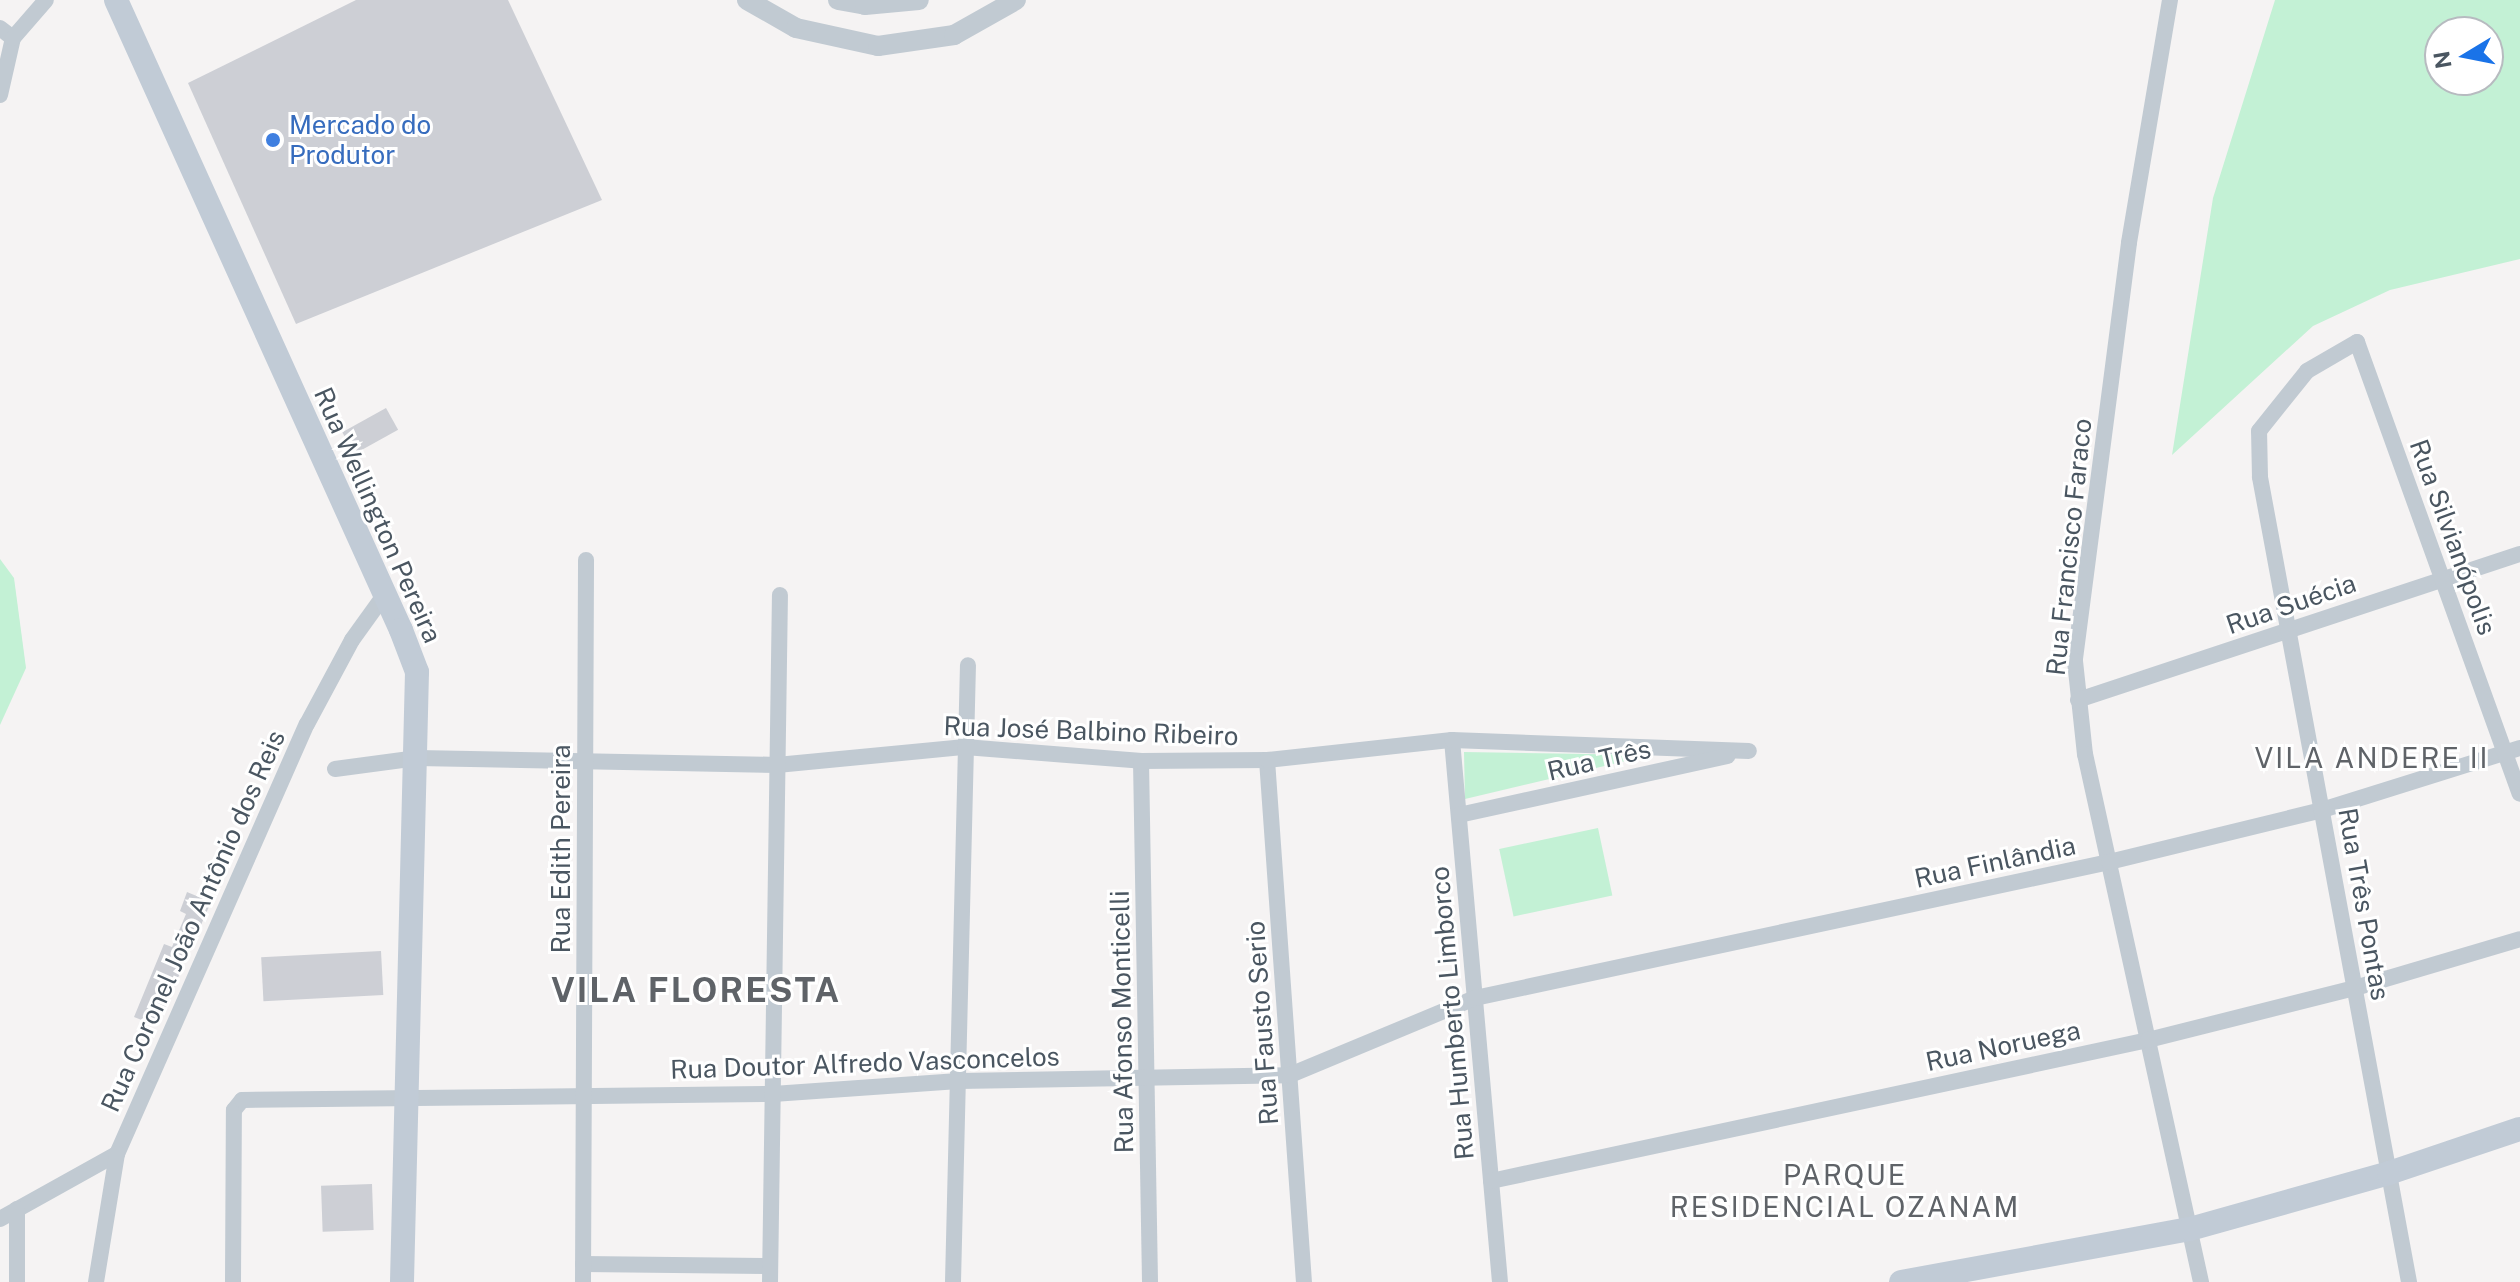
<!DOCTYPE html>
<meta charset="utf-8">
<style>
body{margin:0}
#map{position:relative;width:2520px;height:1282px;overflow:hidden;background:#f5f3f3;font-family:"Public Sans",sans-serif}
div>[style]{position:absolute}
.green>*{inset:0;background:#c3f1d5;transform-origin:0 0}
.building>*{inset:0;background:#cdcfd5;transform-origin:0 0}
.minor>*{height:16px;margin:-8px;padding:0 8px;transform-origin:8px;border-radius:8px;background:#c1cad2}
.tertiary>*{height:20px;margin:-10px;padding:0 10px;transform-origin:10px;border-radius:10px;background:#c1cad2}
.secondary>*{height:24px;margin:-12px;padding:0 12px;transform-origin:12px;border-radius:12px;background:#c1cbd6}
.dots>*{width:22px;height:22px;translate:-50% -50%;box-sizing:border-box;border:4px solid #fff;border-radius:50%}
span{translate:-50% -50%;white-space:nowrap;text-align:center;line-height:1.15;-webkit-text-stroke:6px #fff;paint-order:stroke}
.shop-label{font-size:26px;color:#366cbe}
.left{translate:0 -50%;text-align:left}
.street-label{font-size:26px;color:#4a5661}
.neighbourhood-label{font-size:28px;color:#5f6368;letter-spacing:2px}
.district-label{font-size:34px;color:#5f6368;font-weight:700;letter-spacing:2px}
.north{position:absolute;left:2424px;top:16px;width:80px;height:80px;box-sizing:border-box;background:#fff;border:2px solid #b7bbc0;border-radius:50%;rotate:260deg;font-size:22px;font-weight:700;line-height:32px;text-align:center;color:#4a5661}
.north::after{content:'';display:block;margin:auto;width:28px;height:36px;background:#1a73e8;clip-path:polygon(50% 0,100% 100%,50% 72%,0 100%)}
</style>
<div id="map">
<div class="green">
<div style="clip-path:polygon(evenodd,2275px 0,2520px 0,2520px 259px,2390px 290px,2313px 326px,2172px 455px,2213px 198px,2275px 0,2440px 32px,2488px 32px,2488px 80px,2440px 80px,2440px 32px)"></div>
<div style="clip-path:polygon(0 559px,14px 578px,26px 668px,0 725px)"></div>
<div style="clip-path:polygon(1464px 752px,1651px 755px,1465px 799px)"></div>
<div style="left:1598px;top:828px;width:69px;height:101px;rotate:78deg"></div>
</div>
<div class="building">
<div style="clip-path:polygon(356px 0,508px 0,602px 200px,296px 324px,188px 83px)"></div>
<div style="left:386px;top:408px;width:25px;height:50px;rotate:61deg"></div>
<div style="clip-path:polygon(187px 892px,211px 902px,157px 1026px,134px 1017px,164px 944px,172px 947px,186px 914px,180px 911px)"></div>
<div style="left:381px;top:951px;width:44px;height:120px;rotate:87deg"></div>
<div style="left:372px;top:1184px;width:46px;height:51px;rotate:88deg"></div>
</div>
<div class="minor">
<div style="left:2170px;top:0;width:246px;rotate:99.6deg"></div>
<div style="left:2129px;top:243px;width:421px;rotate:97.4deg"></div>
<div style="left:2075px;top:661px;width:94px;rotate:83.9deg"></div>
<div style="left:2085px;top:754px;width:541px;rotate:77.61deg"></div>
<div style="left:0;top:28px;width:16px;rotate:38deg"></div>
<div style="left:0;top:95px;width:58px;rotate:-77.2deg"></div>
<div style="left:13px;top:38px;width:50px;rotate:-49deg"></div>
<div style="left:2078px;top:700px;width:465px;rotate:-18.3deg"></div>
<div style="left:1452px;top:740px;width:544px;rotate:84.94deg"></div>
<div style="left:1267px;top:760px;width:523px;rotate:85.95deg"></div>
<div style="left:1141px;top:761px;width:521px;rotate:89.01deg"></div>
<div style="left:335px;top:769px;width:83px;rotate:-7.6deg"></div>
<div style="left:417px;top:758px;width:360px;rotate:1.1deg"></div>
<div style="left:777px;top:765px;width:189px;rotate:-5.5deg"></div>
<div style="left:965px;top:747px;width:177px;rotate:4.5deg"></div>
<div style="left:1141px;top:761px;width:126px;rotate:-0.5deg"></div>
<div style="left:1267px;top:760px;width:186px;rotate:-6.2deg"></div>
<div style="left:1452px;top:740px;width:297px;rotate:2.1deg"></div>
<div style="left:1459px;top:815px;width:275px;rotate:-12.4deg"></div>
<div style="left:1491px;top:1181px;width:672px;rotate:-12.11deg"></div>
<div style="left:2148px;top:1040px;width:213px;rotate:-14.1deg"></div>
<div style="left:2355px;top:988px;width:172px;rotate:-16.5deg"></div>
<div style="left:0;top:1219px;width:134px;rotate:-29.1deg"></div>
<div style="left:117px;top:1154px;width:470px;rotate:-66.2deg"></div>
<div style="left:307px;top:724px;width:95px;rotate:-61.8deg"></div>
<div style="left:352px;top:640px;width:57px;rotate:-54.3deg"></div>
<div style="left:583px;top:1264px;width:187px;rotate:0.6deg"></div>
<div style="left:17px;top:1282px;width:73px;rotate:-90deg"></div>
<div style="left:96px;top:1282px;width:130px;rotate:-80.7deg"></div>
<div style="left:233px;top:1282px;width:172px;rotate:-89.7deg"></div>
<div style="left:234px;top:1110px;width:13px;rotate:-51deg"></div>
<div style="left:242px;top:1100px;width:531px;rotate:-0.65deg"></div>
<div style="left:773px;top:1094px;width:186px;rotate:-4deg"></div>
<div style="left:959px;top:1081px;width:331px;rotate:-1deg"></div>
<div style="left:1290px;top:1075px;width:200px;rotate:-22.6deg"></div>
<div style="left:1475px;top:998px;width:648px;rotate:-12.11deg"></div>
<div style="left:2109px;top:862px;width:219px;rotate:-13.7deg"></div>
<div style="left:2322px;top:810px;width:207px;rotate:-17.4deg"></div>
<div style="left:583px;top:1282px;width:722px;rotate:-89.76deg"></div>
<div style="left:770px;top:1282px;width:687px;rotate:-89.17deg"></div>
<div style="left:953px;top:1282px;width:617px;rotate:-88.61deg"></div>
<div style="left:2409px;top:1282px;width:819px;rotate:-100.49deg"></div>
<div style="left:2260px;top:477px;width:46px;rotate:-91.2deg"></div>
<div style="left:2259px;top:431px;width:77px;rotate:-51.3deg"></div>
<div style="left:2307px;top:371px;width:58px;rotate:-30.1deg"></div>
<div style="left:2357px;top:342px;width:480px;rotate:70.2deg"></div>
</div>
<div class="tertiary">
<div style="left:747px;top:0;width:56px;rotate:29.7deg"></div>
<div style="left:796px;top:28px;width:84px;rotate:12.4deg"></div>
<div style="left:878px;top:46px;width:77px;rotate:-8.2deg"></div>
<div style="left:954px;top:35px;width:71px;rotate:-29.4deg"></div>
<div style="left:838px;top:0;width:27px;rotate:10deg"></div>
<div style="left:865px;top:5px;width:54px;rotate:-5.3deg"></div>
</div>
<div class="secondary">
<div style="left:116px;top:0;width:691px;rotate:65.66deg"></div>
<div style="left:401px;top:630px;width:45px;rotate:69.1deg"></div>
<div style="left:417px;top:672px;width:610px;rotate:91.41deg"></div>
<div style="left:1901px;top:1282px;width:294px;rotate:-10.4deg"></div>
<div style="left:2190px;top:1229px;width:207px;rotate:-15.7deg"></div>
<div style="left:2389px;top:1173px;width:138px;rotate:-18.6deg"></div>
</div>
<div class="dots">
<div style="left:273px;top:140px;background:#3f7fe0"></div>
</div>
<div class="shop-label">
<span class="left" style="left:289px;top:140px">Mercado do<br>Produtor</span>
</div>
<div class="street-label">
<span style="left:378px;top:515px;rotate:66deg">Rua Wellington Pereira</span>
<span style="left:2453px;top:537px;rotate:70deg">Rua Silvianópolis</span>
<span style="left:2069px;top:547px;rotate:-84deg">Rua Francisco Faraco</span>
<span style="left:2291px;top:604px;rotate:-19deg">Rua Suécia</span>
<span style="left:1091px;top:731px;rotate:2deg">Rua José Balbino Ribeiro</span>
<span style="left:1599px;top:760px;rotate:-13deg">Rua Três</span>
<span style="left:561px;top:849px;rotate:-90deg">Rua Edith Pereira</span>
<span style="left:1995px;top:862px;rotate:-12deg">Rua Finlândia</span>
<span style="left:2364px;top:904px;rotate:80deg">Rua Três Pontas</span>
<span style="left:193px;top:921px;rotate:-66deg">Rua Coronel João Antônio dos Reis</span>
<span style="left:1452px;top:1013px;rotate:-95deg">Rua Humberto Limborco</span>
<span style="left:1122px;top:1022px;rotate:-91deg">Rua Afonso Monticelli</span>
<span style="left:1262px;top:1023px;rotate:-94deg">Rua Fausto Serio</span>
<span style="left:2003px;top:1046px;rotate:-12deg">Rua Noruega</span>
<span style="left:865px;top:1063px;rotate:-2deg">Rua Doutor Alfredo Vasconcelos</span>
</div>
<div class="neighbourhood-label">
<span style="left:2372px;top:758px">VILA ANDERE II</span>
<span style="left:1845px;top:1191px">PARQUE<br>RESIDENCIAL OZANAM</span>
</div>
<div class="district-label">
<span style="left:696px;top:991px">VILA FLORESTA</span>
</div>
<div class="north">N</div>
</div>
